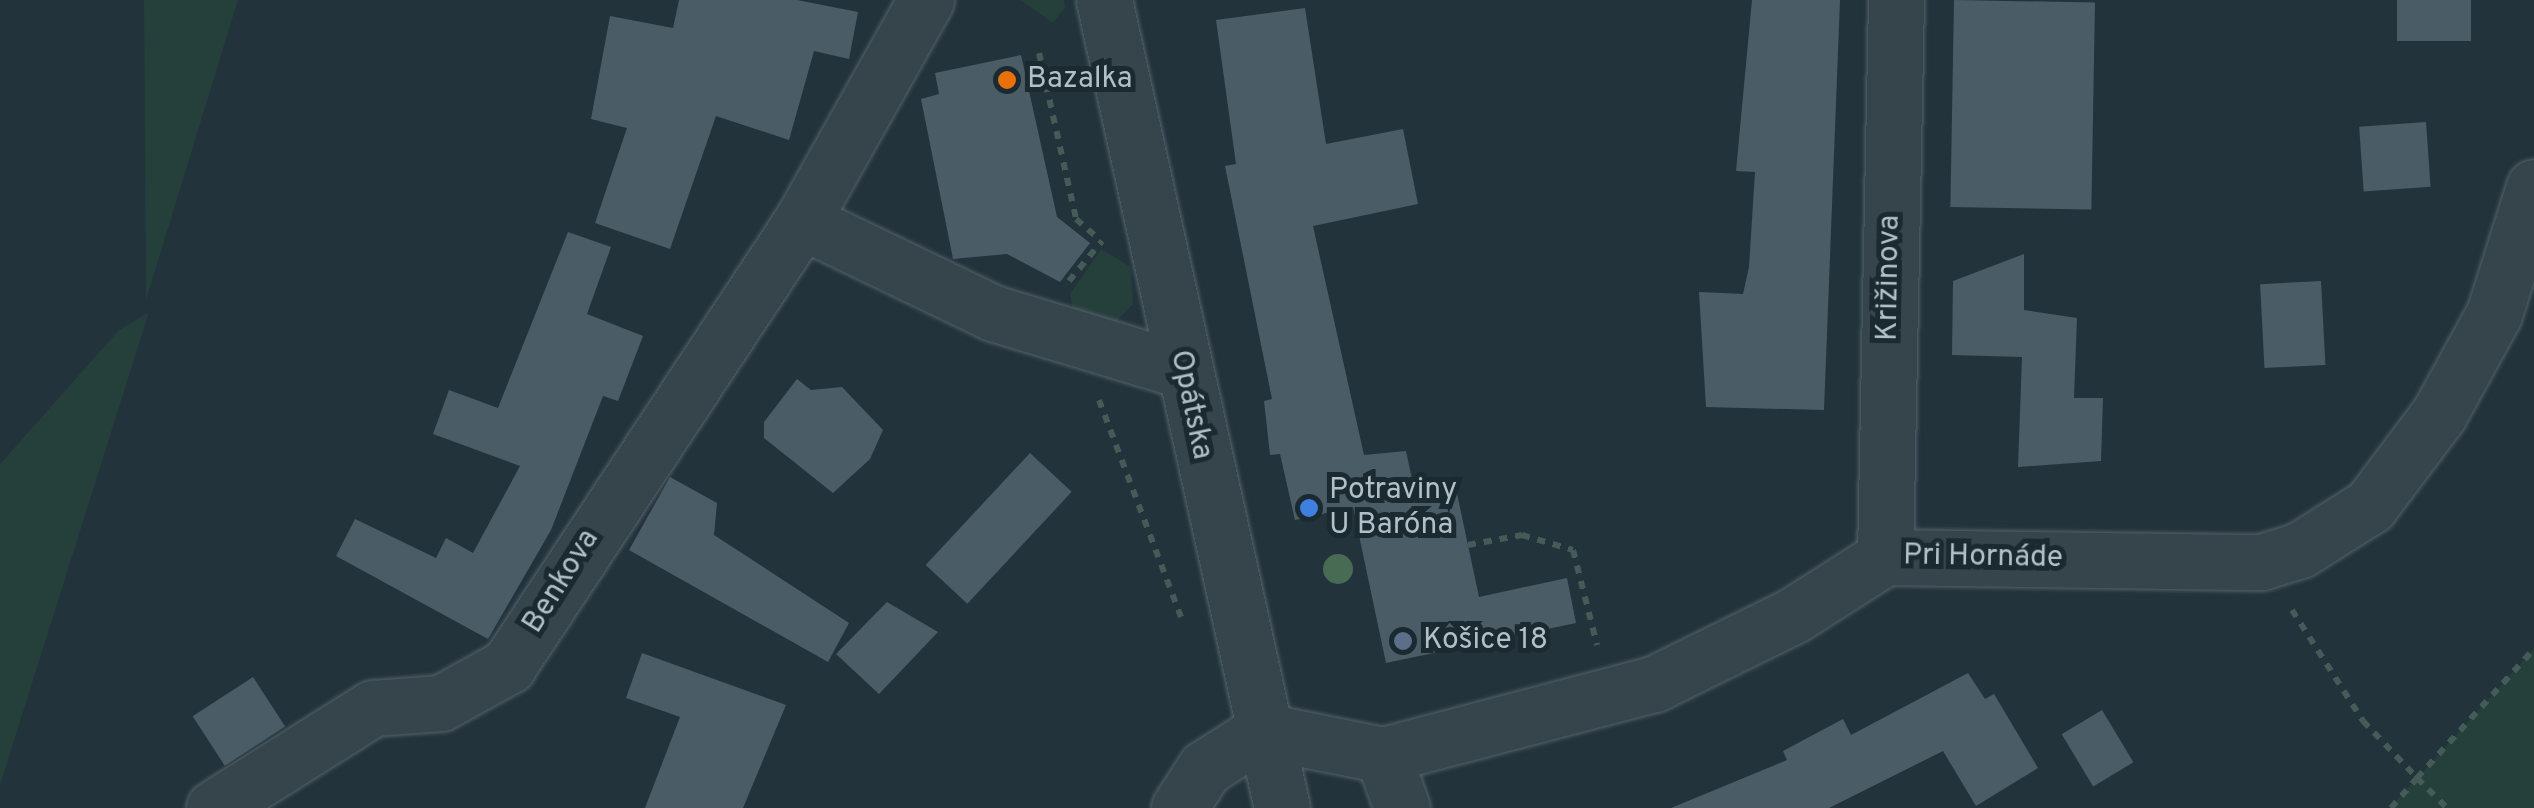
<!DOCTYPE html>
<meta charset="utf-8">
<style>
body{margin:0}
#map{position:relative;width:2534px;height:808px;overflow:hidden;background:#22333c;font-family:Overpass,sans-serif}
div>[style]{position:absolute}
.green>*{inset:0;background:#253f3b}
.building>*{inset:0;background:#4a5d67;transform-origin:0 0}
.path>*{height:6px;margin-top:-3px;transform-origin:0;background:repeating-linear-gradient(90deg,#445b58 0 8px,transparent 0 16px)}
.roads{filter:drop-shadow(0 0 2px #54626a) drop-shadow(0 0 2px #54626a)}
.street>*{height:55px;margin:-27.5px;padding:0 27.5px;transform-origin:27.5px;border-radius:27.5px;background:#36444c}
.trees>*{width:30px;height:30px;margin:-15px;border-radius:50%;background:#486b54}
.dots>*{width:28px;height:28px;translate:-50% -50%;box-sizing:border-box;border:5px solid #1b2931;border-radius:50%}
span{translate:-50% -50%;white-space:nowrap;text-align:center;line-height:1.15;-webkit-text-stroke:10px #1b2931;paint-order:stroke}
.poi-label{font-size:30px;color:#b1bfc8}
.left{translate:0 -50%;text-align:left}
.street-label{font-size:30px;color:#b1bfc8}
</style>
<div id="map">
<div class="green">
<div style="clip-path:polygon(144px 0,238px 0,146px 300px)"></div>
<div style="clip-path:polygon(1020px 0,1064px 0,1065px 8px,1053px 23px)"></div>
<div style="clip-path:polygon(1101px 249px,1131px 267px,1133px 304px,1114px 324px,1074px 317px,1070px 294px)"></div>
<div style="clip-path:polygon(149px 312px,0 785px,0 464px,119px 330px)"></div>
<div style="clip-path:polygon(2534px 649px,2534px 808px,2389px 808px,2417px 778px)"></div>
</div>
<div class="building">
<div style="clip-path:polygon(679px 0,797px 0,858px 12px,849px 59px,814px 51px,789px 140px,716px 116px,670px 249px,595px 223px,627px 128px,591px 119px,610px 16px,673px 28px)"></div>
<div style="clip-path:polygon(1752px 0,1840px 0,1824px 410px,1706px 407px,1699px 292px,1743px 294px,1749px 267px,1755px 172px,1736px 171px)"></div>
<div style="left:1954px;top:0;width:141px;height:207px;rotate:1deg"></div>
<div style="left:2397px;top:0;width:74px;height:41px"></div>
<div style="clip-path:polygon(1305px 8px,1326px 144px,1403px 129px,1418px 204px,1313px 226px,1364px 455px,1406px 451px,1415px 493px,1455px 484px,1479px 597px,1567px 578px,1576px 623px,1386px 663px,1353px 507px,1295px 520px,1280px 454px,1270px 455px,1264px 401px,1272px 399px,1225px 166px,1236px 164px,1216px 20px)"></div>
<div style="clip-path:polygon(1021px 55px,1057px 217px,1090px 243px,1060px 282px,1007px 254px,953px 259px,921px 99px,939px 94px,935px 73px)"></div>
<div style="left:2426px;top:122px;width:65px;height:67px;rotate:86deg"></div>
<div style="clip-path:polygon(568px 232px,611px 247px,587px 314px,643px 336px,618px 401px,603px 396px,551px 530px,488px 639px,336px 556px,355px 519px,436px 558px,446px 538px,473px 553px,520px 466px,433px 434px,449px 390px,498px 408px)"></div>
<div style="clip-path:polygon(2024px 254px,2024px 310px,2077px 318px,2074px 398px,2103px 398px,2101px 461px,2018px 467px,2022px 357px,1952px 355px,1953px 281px)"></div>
<div style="left:2321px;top:281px;width:84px;height:61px;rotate:87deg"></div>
<div style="clip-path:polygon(797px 379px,811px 390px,842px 387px,883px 430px,870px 459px,833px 493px,764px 438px,764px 422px)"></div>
<div style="left:1030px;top:453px;width:57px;height:153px;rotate:43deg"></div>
<div style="clip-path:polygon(670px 477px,717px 503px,714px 535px,849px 623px,828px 662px,629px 550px)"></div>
<div style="clip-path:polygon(887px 602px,938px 632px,879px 694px,836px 654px)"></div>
<div style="clip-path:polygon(642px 653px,786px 705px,743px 808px,645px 808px,680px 717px,626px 698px)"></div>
<div style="clip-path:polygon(1968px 673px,1985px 699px,1994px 694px,2038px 768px,1976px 806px,1943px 751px,1829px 808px,1671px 808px,1787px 760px,1783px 751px,1843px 719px,1851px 735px)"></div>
<div style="left:253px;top:677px;width:59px;height:72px;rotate:57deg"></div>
<div style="left:2102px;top:710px;width:61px;height:47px;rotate:59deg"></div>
</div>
<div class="path">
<div style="left:1039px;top:53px;width:170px;rotate:77.4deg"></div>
<div style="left:1076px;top:219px;width:29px;rotate:41deg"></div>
<div style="left:1069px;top:281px;width:52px;rotate:-50.5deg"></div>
<div style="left:1099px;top:400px;width:232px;rotate:69.3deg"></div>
<div style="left:1468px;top:545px;width:55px;rotate:-10.5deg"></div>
<div style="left:1522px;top:535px;width:53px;rotate:16.4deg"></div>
<div style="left:1573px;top:550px;width:98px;rotate:75.8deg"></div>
<div style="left:2292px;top:610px;width:132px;rotate:57.4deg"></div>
<div style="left:2363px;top:721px;width:79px;rotate:46.5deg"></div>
<div style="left:2417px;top:778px;width:174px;rotate:-47.8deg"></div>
<div style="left:2391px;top:808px;width:40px;rotate:-49deg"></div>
<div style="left:2417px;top:778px;width:42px;rotate:45deg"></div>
</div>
<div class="roads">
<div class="street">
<div style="left:926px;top:0;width:253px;rotate:119.3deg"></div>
<div style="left:802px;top:221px;width:212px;rotate:25.7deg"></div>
<div style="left:993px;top:313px;width:197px;rotate:16.8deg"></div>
<div style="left:1104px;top:0;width:827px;rotate:77.58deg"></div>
<div style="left:1885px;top:557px;width:557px;rotate:-88.87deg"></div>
<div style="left:1263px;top:731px;width:122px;rotate:11.3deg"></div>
<div style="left:1383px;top:755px;width:280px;rotate:-14.7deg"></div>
<div style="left:1654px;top:684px;width:156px;rotate:-26.2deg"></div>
<div style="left:1794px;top:615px;width:108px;rotate:-32.5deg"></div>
<div style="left:1885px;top:557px;width:376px;rotate:0.8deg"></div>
<div style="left:2261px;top:562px;width:41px;rotate:-17.1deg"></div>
<div style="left:2300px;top:550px;width:83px;rotate:-32.2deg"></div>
<div style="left:2370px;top:506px;width:115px;rotate:-53.1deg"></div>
<div style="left:2439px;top:414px;width:114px;rotate:-61.2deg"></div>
<div style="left:2494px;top:314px;width:133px;rotate:-72.5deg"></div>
<div style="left:1383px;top:755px;width:56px;rotate:70.3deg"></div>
<div style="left:214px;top:808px;width:188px;rotate:-32.2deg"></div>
<div style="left:373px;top:708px;width:68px;rotate:-4.2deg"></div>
<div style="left:441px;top:703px;width:77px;rotate:-28.9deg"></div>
<div style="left:508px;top:666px;width:533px;rotate:-56.55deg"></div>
<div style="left:1179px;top:808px;width:48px;rotate:-57deg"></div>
<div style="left:1205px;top:768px;width:69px;rotate:-32.5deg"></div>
</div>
</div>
<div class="trees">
<div style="left:1338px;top:569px"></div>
</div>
<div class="dots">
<div style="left:1007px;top:80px;background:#e8710a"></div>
<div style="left:1309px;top:508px;background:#3f7fe0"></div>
<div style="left:1403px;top:641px;background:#5c6f8a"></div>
</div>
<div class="poi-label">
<span class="left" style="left:1027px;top:80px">Bazalka</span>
<span class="left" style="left:1329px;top:508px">Potraviny<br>U Baróna</span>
<span class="left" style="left:1423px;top:641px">Košice 18</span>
</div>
<div class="street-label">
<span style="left:1890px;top:278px;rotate:-89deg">Križinova</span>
<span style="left:1190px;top:405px;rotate:78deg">Opátska</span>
<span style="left:1983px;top:558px;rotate:1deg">Pri Hornáde</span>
<span style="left:562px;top:582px;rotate:-58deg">Benkova</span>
</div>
</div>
